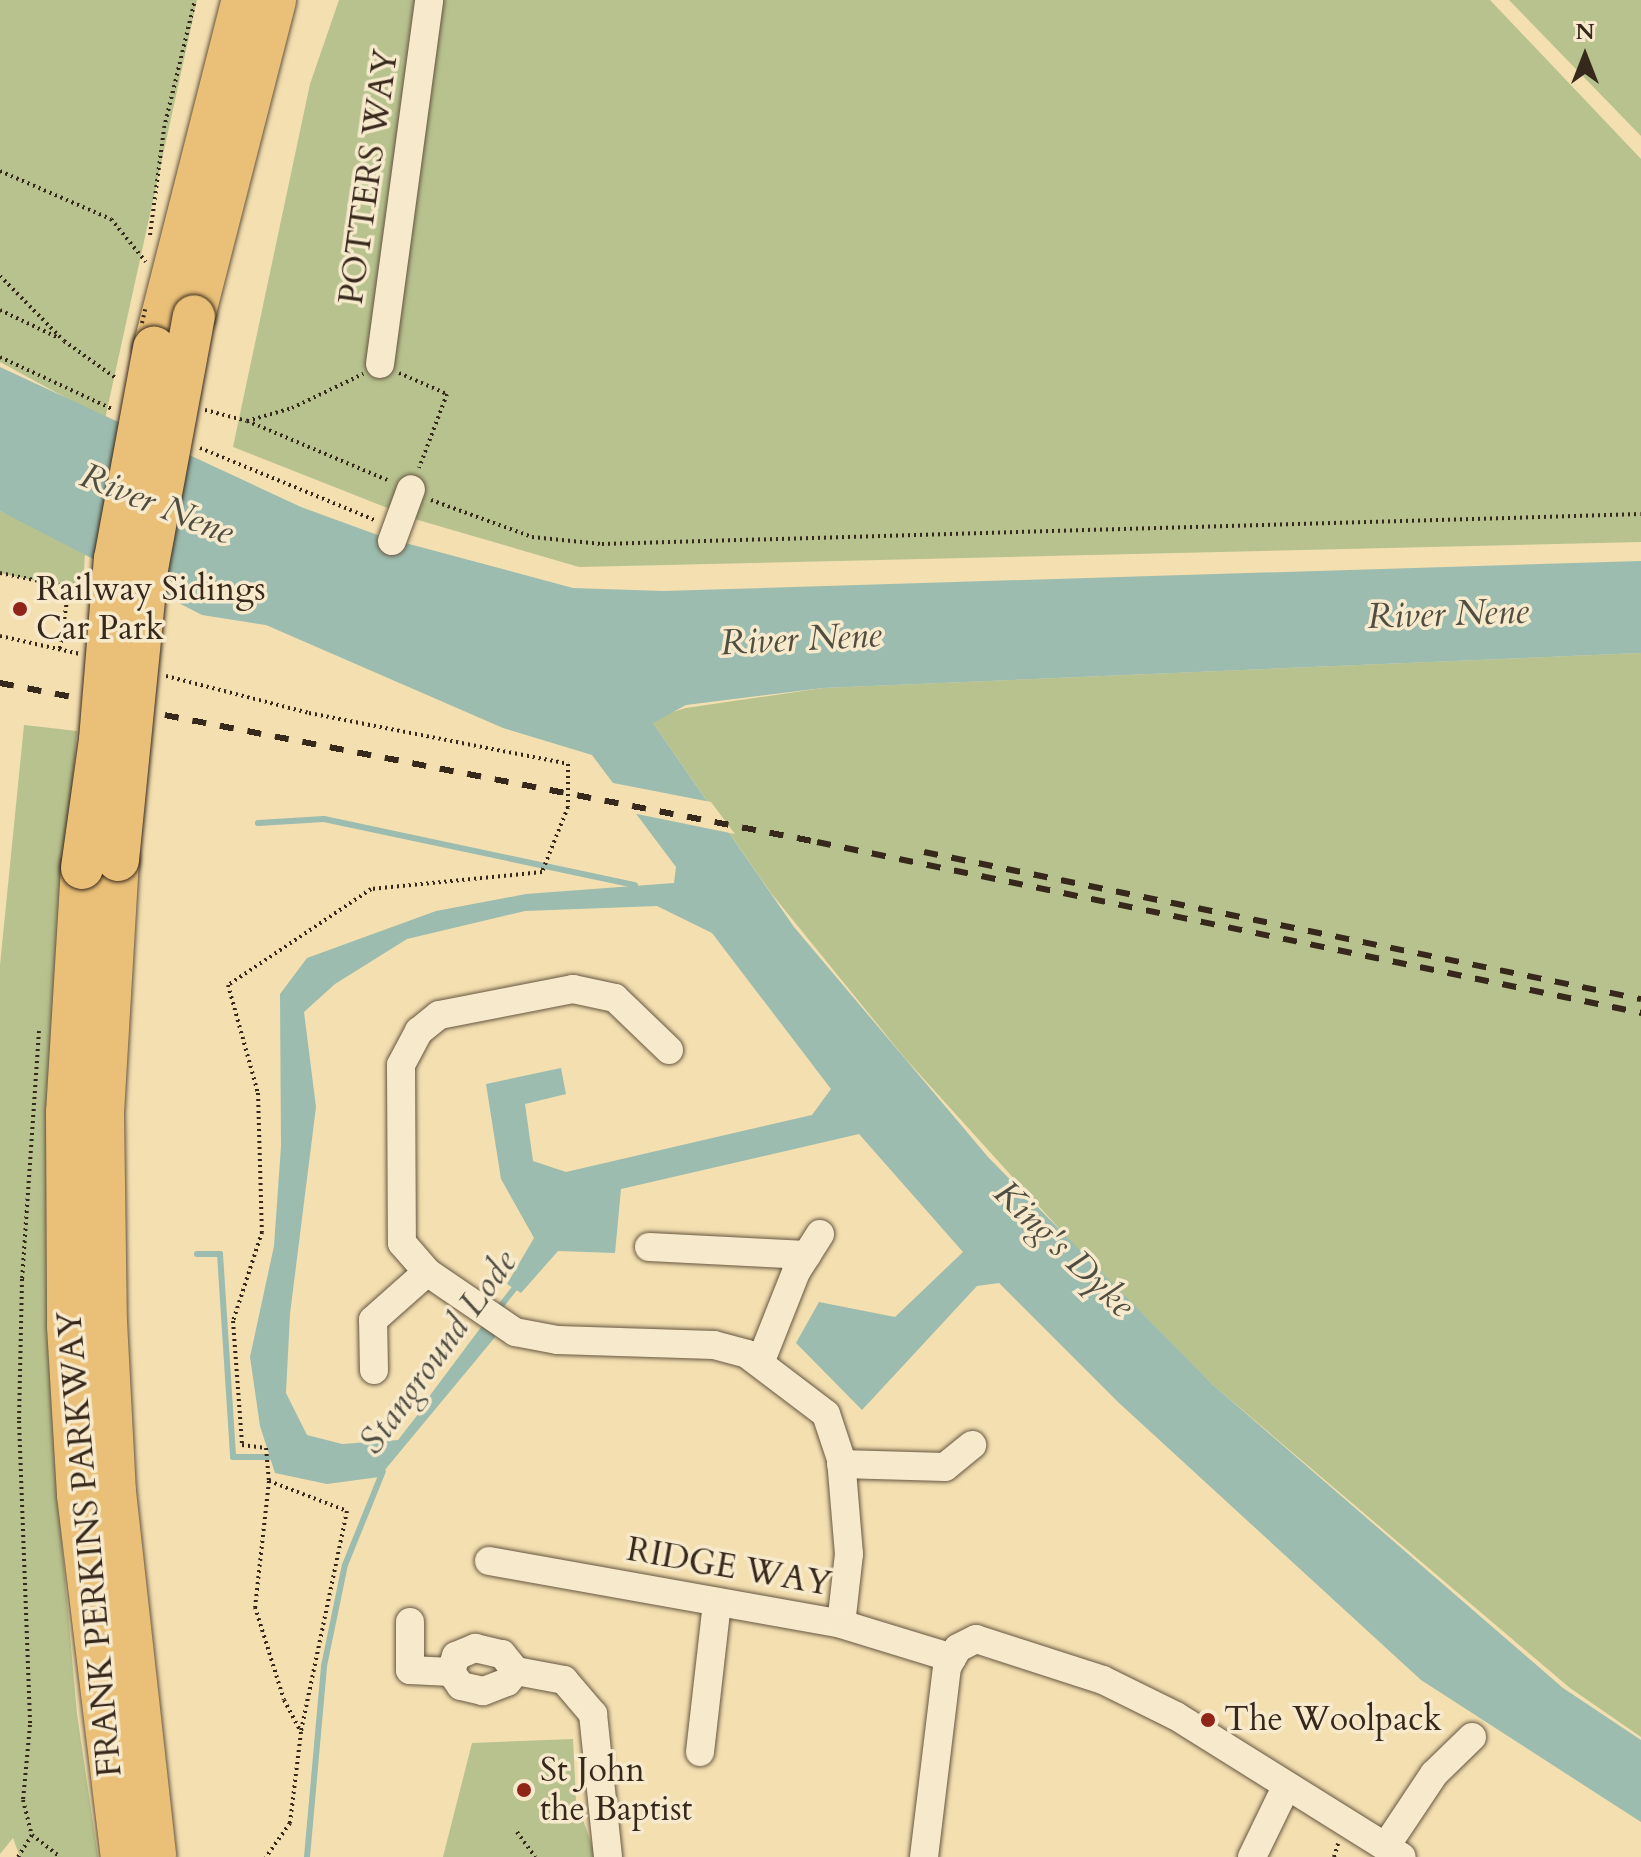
<!DOCTYPE html>
<style>
body{margin:0}
#map{position:relative;width:1641px;height:1857px;overflow:hidden;background:#f3dfb0;font-family:Cardo,serif}
div>[style]{position:absolute}
.green>*{inset:0;background:#b7c28e}
.water>*{inset:0;background:#9bbcaf}
.pier>*{inset:0;background:#f3dfb0}
.stream>*{height:6px;margin:-3px;padding:0 3px;transform-origin:3px;border-radius:3px;background:#9bbcaf}
.path>*{height:4px;margin-top:-2px;transform-origin:0;background:repeating-linear-gradient(90deg,#37281c 0 2px,transparent 0 6px)}
.roads{filter:drop-shadow(0 0 2px #665641) drop-shadow(0 0 2px #665641)}
.minor>*{height:28px;margin:-14px;padding:0 14px;transform-origin:14px;border-radius:14px;background:#f7eacc}
.highway>*{height:42px;margin:-21px;padding:0 21px;transform-origin:21px;border-radius:21px;background:#eac078}
.rail>*{height:6px;margin-top:-3px;transform-origin:0;background:repeating-linear-gradient(90deg,#37281c 0 14px,transparent 0 28px)}
.path-bridge>*{height:4px;margin-top:-2px;transform-origin:0;background:repeating-linear-gradient(90deg,#37281c 0 2px,transparent 0 6px)}
.bridges{filter:drop-shadow(0 0 2px #37281c) drop-shadow(0 0 2px #37281c)}
.highway-bridge>*{height:42px;margin:-21px;padding:0 21px;transform-origin:21px;border-radius:21px;background:#eac078}
.dots>*{width:22px;height:22px;translate:-50% -50%;box-sizing:border-box;border:4px solid #f7eacc;border-radius:50%}
span{translate:-50% -50%;white-space:nowrap;text-align:center;line-height:1.15;-webkit-text-stroke:7px #f7eacc;paint-order:stroke}
.street-label{font-size:34px;color:#37281c}
.poi-label{font-size:34px;color:#37281c}
.left{translate:0 -50%;text-align:left}
.water-label{font-size:36px;color:#504d41;font-style:italic}
.north{position:absolute;left:1545px;top:16px;width:80px;height:80px;-webkit-text-stroke:6px #f7eacc;paint-order:stroke;rotate:0deg;font-size:22px;font-weight:700;line-height:32px;text-align:center;color:#37281c}
.north::after{content:'';display:block;margin:auto;width:28px;height:36px;background:#37281c;clip-path:polygon(50% 0,100% 100%,50% 72%,0 100%)}
</style>
<div id="map">
<div class="green">
<div style="clip-path:polygon(0 0,197px 0,105px 419px,0 362px)"></div>
<div style="clip-path:polygon(339px 0,1490px 0,1641px 159px,1641px 542px,579px 567px,418px 520px,233px 447px,310px 84px)"></div>
<div style="clip-path:polygon(1509px 0,1641px 0,1641px 136px)"></div>
<div style="clip-path:polygon(0 511px,85px 552px,83px 591px,0 573px)"></div>
<div style="clip-path:polygon(1641px 653px,1641px 1737px,1570px 1688px,1213px 1385px,1074px 1245px,904px 1057px,771px 893px,653px 723px,659px 716px,686px 708px,823px 688px)"></div>
<div style="clip-path:polygon(24px 725px,77px 731px,71px 800px,59px 1511px,77px 1714px,98px 1857px,20px 1857px,13px 1838px,0 1854px,0 965px)"></div>
<div style="clip-path:polygon(573px 1739px,576px 1800px,596px 1857px,443px 1857px,472px 1743px)"></div>
</div>
<div class="water">
<div style="clip-path:polygon(0 367px,301px 507px,383px 537px,573px 588px,663px 591px,1641px 561px,1641px 653px,823px 688px,686px 705px,653px 723px,794px 927px,988px 1157px,1213px 1385px,1563px 1688px,1641px 1740px,1641px 1822px,1421px 1680px,1118px 1402px,999px 1283px,977px 1286px,862px 1410px,796px 1343px,819px 1302px,895px 1317px,963px 1252px,859px 1134px,621px 1189px,615px 1253px,558px 1251px,521px 1293px,507px 1284px,534px 1238px,501px 1179px,486px 1084px,561px 1068px,566px 1094px,525px 1104px,533px 1161px,566px 1172px,812px 1115px,831px 1089px,712px 933px,657px 906px,525px 911px,407px 939px,335px 984px,304px 1012px,316px 1107px,290px 1314px,286px 1393px,307px 1435px,342px 1444px,398px 1440px,485px 1328px,496px 1336px,379px 1477px,327px 1484px,275px 1473px,260px 1426px,250px 1357px,274px 1246px,281px 1146px,280px 994px,307px 958px,436px 911px,526px 894px,674px 883px,676px 867px,592px 755px,503px 728px,266px 625px,202px 615px,0 511px)"></div>
</div>
<div class="pier">
<div style="clip-path:polygon(608px 782px,711px 802px,735px 834px,632px 813px)"></div>
</div>
<div class="stream">
<div style="left:258px;top:823px;width:66px;rotate:-3.5deg"></div>
<div style="left:324px;top:819px;width:318px;rotate:12deg"></div>
<div style="left:197px;top:1254px;width:23px"></div>
<div style="left:220px;top:1254px;width:203px;rotate:86.3deg"></div>
<div style="left:233px;top:1457px;width:37px"></div>
<div style="left:496px;top:1312px;width:37px;rotate:-52deg"></div>
<div style="left:422px;top:1411px;width:109px;rotate:-53.2deg"></div>
<div style="left:307px;top:1857px;width:192px;rotate:-84.9deg"></div>
<div style="left:324px;top:1666px;width:103px;rotate:-78.3deg"></div>
<div style="left:345px;top:1565px;width:101px;rotate:-68deg"></div>
</div>
<div class="path">
<div style="left:0;top:171px;width:121px;rotate:23.4deg"></div>
<div style="left:111px;top:219px;width:55px;rotate:50.9deg"></div>
<div style="left:150px;top:235px;width:108px;rotate:-82.5deg"></div>
<div style="left:164px;top:128px;width:132px;rotate:-76.4deg"></div>
<div style="left:0;top:276px;width:91px;rotate:45.4deg"></div>
<div style="left:64px;top:341px;width:65px;rotate:35.6deg"></div>
<div style="left:0;top:310px;width:65px;rotate:25.4deg"></div>
<div style="left:0;top:357px;width:123px;rotate:24.9deg"></div>
<div style="left:399px;top:373px;width:52px;rotate:23.6deg"></div>
<div style="left:447px;top:394px;width:79px;rotate:110.7deg"></div>
<div style="left:205px;top:410px;width:43px;rotate:14.7deg"></div>
<div style="left:247px;top:421px;width:155px;rotate:22.8deg"></div>
<div style="left:247px;top:421px;width:47px;rotate:-16.1deg"></div>
<div style="left:292px;top:408px;width:79px;rotate:-25.6deg"></div>
<div style="left:200px;top:448px;width:191px;rotate:22.4deg"></div>
<div style="left:431px;top:500px;width:108px;rotate:20.1deg"></div>
<div style="left:532px;top:537px;width:70px;rotate:5.7deg"></div>
<div style="left:602px;top:544px;width:1039px;rotate:-1.65deg"></div>
<div style="left:0;top:573px;width:70px;rotate:11.5deg"></div>
<div style="left:69px;top:587px;width:62px;rotate:98.4deg"></div>
<div style="left:0;top:636px;width:82px;rotate:12.7deg"></div>
<div style="left:166px;top:676px;width:148px;rotate:14.5deg"></div>
<div style="left:309px;top:713px;width:264px;rotate:11.1deg"></div>
<div style="left:568px;top:764px;width:43px;rotate:90deg"></div>
<div style="left:568px;top:807px;width:70px;rotate:111.8deg"></div>
<div style="left:542px;top:872px;width:172px;rotate:174.3deg"></div>
<div style="left:371px;top:889px;width:172px;rotate:146.1deg"></div>
<div style="left:228px;top:985px;width:112px;rotate:74.5deg"></div>
<div style="left:258px;top:1093px;width:139px;rotate:88.4deg"></div>
<div style="left:262px;top:1232px;width:94px;rotate:108deg"></div>
<div style="left:233px;top:1321px;width:124px;rotate:85.8deg"></div>
<div style="left:242px;top:1445px;width:24px;rotate:7deg"></div>
<div style="left:266px;top:1448px;width:33px;rotate:85deg"></div>
<div style="left:269px;top:1481px;width:84px;rotate:21deg"></div>
<div style="left:347px;top:1511px;width:226px;rotate:101.8deg"></div>
<div style="left:301px;top:1732px;width:92px;rotate:96.9deg"></div>
<div style="left:290px;top:1823px;width:42px;rotate:125.2deg"></div>
<div style="left:39px;top:1031px;width:249px;rotate:93.9deg"></div>
<div style="left:22px;top:1279px;width:142px;rotate:91.2deg"></div>
<div style="left:19px;top:1421px;width:304px;rotate:87.9deg"></div>
<div style="left:30px;top:1725px;width:75px;rotate:95.3deg"></div>
<div style="left:23px;top:1800px;width:36px;rotate:76deg"></div>
<div style="left:32px;top:1835px;width:36px;rotate:38deg"></div>
<div style="left:269px;top:1481px;width:127px;rotate:96.3deg"></div>
<div style="left:255px;top:1607px;width:97px;rotate:72.7deg"></div>
<div style="left:284px;top:1700px;width:36px;rotate:62deg"></div>
<div style="left:517px;top:1832px;width:31px;rotate:54deg"></div>
<div style="left:18px;top:1857px;width:26px;rotate:-58deg"></div>
<div style="left:1334px;top:1857px;width:14px;rotate:-73deg"></div>
</div>
<div class="roads">
<div class="minor">
<div style="left:380px;top:364px;width:367px;rotate:-82.3deg"></div>
<div style="left:392px;top:541px;width:55px;rotate:-69.9deg"></div>
<div style="left:669px;top:1050px;width:75px;rotate:-136.1deg"></div>
<div style="left:615px;top:998px;width:43px;rotate:-167.9deg"></div>
<div style="left:573px;top:989px;width:136px;rotate:169deg"></div>
<div style="left:439px;top:1015px;width:26px;rotate:141deg"></div>
<div style="left:419px;top:1031px;width:38px;rotate:118deg"></div>
<div style="left:401px;top:1065px;width:178px;rotate:89.7deg"></div>
<div style="left:402px;top:1243px;width:38px;rotate:49deg"></div>
<div style="left:427px;top:1272px;width:107px;rotate:34.3deg"></div>
<div style="left:515px;top:1332px;width:43px;rotate:10.8deg"></div>
<div style="left:557px;top:1340px;width:157px;rotate:1.8deg"></div>
<div style="left:714px;top:1345px;width:34px;rotate:15deg"></div>
<div style="left:747px;top:1354px;width:99px;rotate:37.2deg"></div>
<div style="left:826px;top:1414px;width:47px;rotate:71.6deg"></div>
<div style="left:841px;top:1459px;width:95px;rotate:85.2deg"></div>
<div style="left:849px;top:1554px;width:70px;rotate:96.5deg"></div>
<div style="left:649px;top:1247px;width:158px;rotate:2.9deg"></div>
<div style="left:760px;top:1363px;width:98px;rotate:-68.4deg"></div>
<div style="left:796px;top:1272px;width:45px;rotate:-57.7deg"></div>
<div style="left:374px;top:1370px;width:50px;rotate:-91.1deg"></div>
<div style="left:373px;top:1320px;width:72px;rotate:-41.6deg"></div>
<div style="left:841px;top:1464px;width:104px;rotate:1.7deg"></div>
<div style="left:945px;top:1467px;width:35px;rotate:-39deg"></div>
<div style="left:489px;top:1561px;width:358px;rotate:10.1deg"></div>
<div style="left:841px;top:1624px;width:116px;rotate:17deg"></div>
<div style="left:410px;top:1622px;width:48px;rotate:90deg"></div>
<div style="left:410px;top:1670px;width:41px;rotate:2.8deg"></div>
<div style="left:516px;top:1671px;width:14px;rotate:129deg"></div>
<div style="left:507px;top:1682px;width:26px;rotate:159deg"></div>
<div style="left:483px;top:1691px;width:23px;rotate:-167deg"></div>
<div style="left:461px;top:1686px;width:17px;rotate:-126deg"></div>
<div style="left:451px;top:1672px;width:17px;rotate:-73deg"></div>
<div style="left:456px;top:1656px;width:21px;rotate:-23deg"></div>
<div style="left:475px;top:1648px;width:28px;rotate:13deg"></div>
<div style="left:502px;top:1654px;width:22px;rotate:51deg"></div>
<div style="left:516px;top:1671px;width:49px;rotate:10.6deg"></div>
<div style="left:564px;top:1680px;width:45px;rotate:49.5deg"></div>
<div style="left:593px;top:1714px;width:144px;rotate:84deg"></div>
<div style="left:700px;top:1752px;width:151px;rotate:-83.5deg"></div>
<div style="left:1386px;top:1846px;width:87px;rotate:-56.3deg"></div>
<div style="left:1434px;top:1774px;width:53px;rotate:-44.2deg"></div>
<div style="left:924px;top:1857px;width:191px;rotate:-83.1deg"></div>
<div style="left:947px;top:1667px;width:22px;rotate:-60deg"></div>
<div style="left:958px;top:1648px;width:20px;rotate:-27deg"></div>
<div style="left:976px;top:1639px;width:133px;rotate:17.9deg"></div>
<div style="left:1103px;top:1680px;width:81px;rotate:26.3deg"></div>
<div style="left:1176px;top:1716px;width:266px;rotate:32deg"></div>
<div style="left:1252px;top:1857px;width:78px;rotate:-64.1deg"></div>
</div>
<div class="highway">
<div style="left:194px;top:316px;width:326px;rotate:-75.6deg"></div>
<div style="left:154px;top:348px;width:359px;rotate:-75.7deg"></div>
<div style="left:118px;top:860px;width:254px;rotate:93.4deg"></div>
<div style="left:103px;top:1114px;width:208px;rotate:89.2deg"></div>
<div style="left:106px;top:1322px;width:170px;rotate:87deg"></div>
<div style="left:115px;top:1492px;width:367px;rotate:83.7deg"></div>
<div style="left:82px;top:868px;width:244px;rotate:93.5deg"></div>
<div style="left:67px;top:1112px;width:214px;rotate:89.7deg"></div>
<div style="left:68px;top:1326px;width:169px;rotate:86.6deg"></div>
<div style="left:78px;top:1495px;width:365px;rotate:83.1deg"></div>
</div>
</div>
<div class="rail">
<div style="left:0;top:683px;width:832px;rotate:11.01deg"></div>
<div style="left:817px;top:842px;width:842px;rotate:11.72deg"></div>
<div style="left:924px;top:852px;width:732px;rotate:11.59deg"></div>
</div>
<div class="path-bridge">
<div style="left:142px;top:323px;width:18px;rotate:-77deg"></div>
</div>
<div class="bridges">
<div class="highway-bridge">
<div style="left:118px;top:860px;width:292px;rotate:-84.3deg"></div>
<div style="left:147px;top:569px;width:257px;rotate:-79.5deg"></div>
<div style="left:82px;top:868px;width:129px;rotate:-82deg"></div>
<div style="left:100px;top:740px;width:182px;rotate:-85.3deg"></div>
<div style="left:115px;top:559px;width:215px;rotate:-79.5deg"></div>
</div>
</div>
<div class="dots">
<div style="left:20px;top:609px;background:#8f2418"></div>
<div style="left:1208px;top:1720px;background:#8f2418"></div>
<div style="left:524px;top:1790px;background:#8f2418"></div>
</div>
<div class="street-label">
<span style="left:369px;top:177px;rotate:-82deg">POTTERS WAY</span>
<span style="left:90px;top:1544px;rotate:-95deg">FRANK PERKINS PARKWAY</span>
<span style="left:729px;top:1567px;rotate:10deg">RIDGE WAY</span>
</div>
<div class="poi-label">
<span class="left" style="left:36px;top:609px">Railway Sidings<br>Car Park</span>
<span class="left" style="left:1224px;top:1720px">The Woolpack</span>
<span class="left" style="left:540px;top:1790px">St John<br>the Baptist</span>
</div>
<div class="water-label">
<span style="left:157px;top:504px;rotate:22deg">River Nene</span>
<span style="left:1448px;top:614px;rotate:-2deg">River Nene</span>
<span style="left:801px;top:639px;rotate:-3deg">River Nene</span>
<span style="left:1064px;top:1249px;rotate:44deg">King's Dyke</span>
<span style="left:438px;top:1352px;rotate:-54deg">Stanground Lode</span>
</div>
<div class="north">N</div>
</div>
